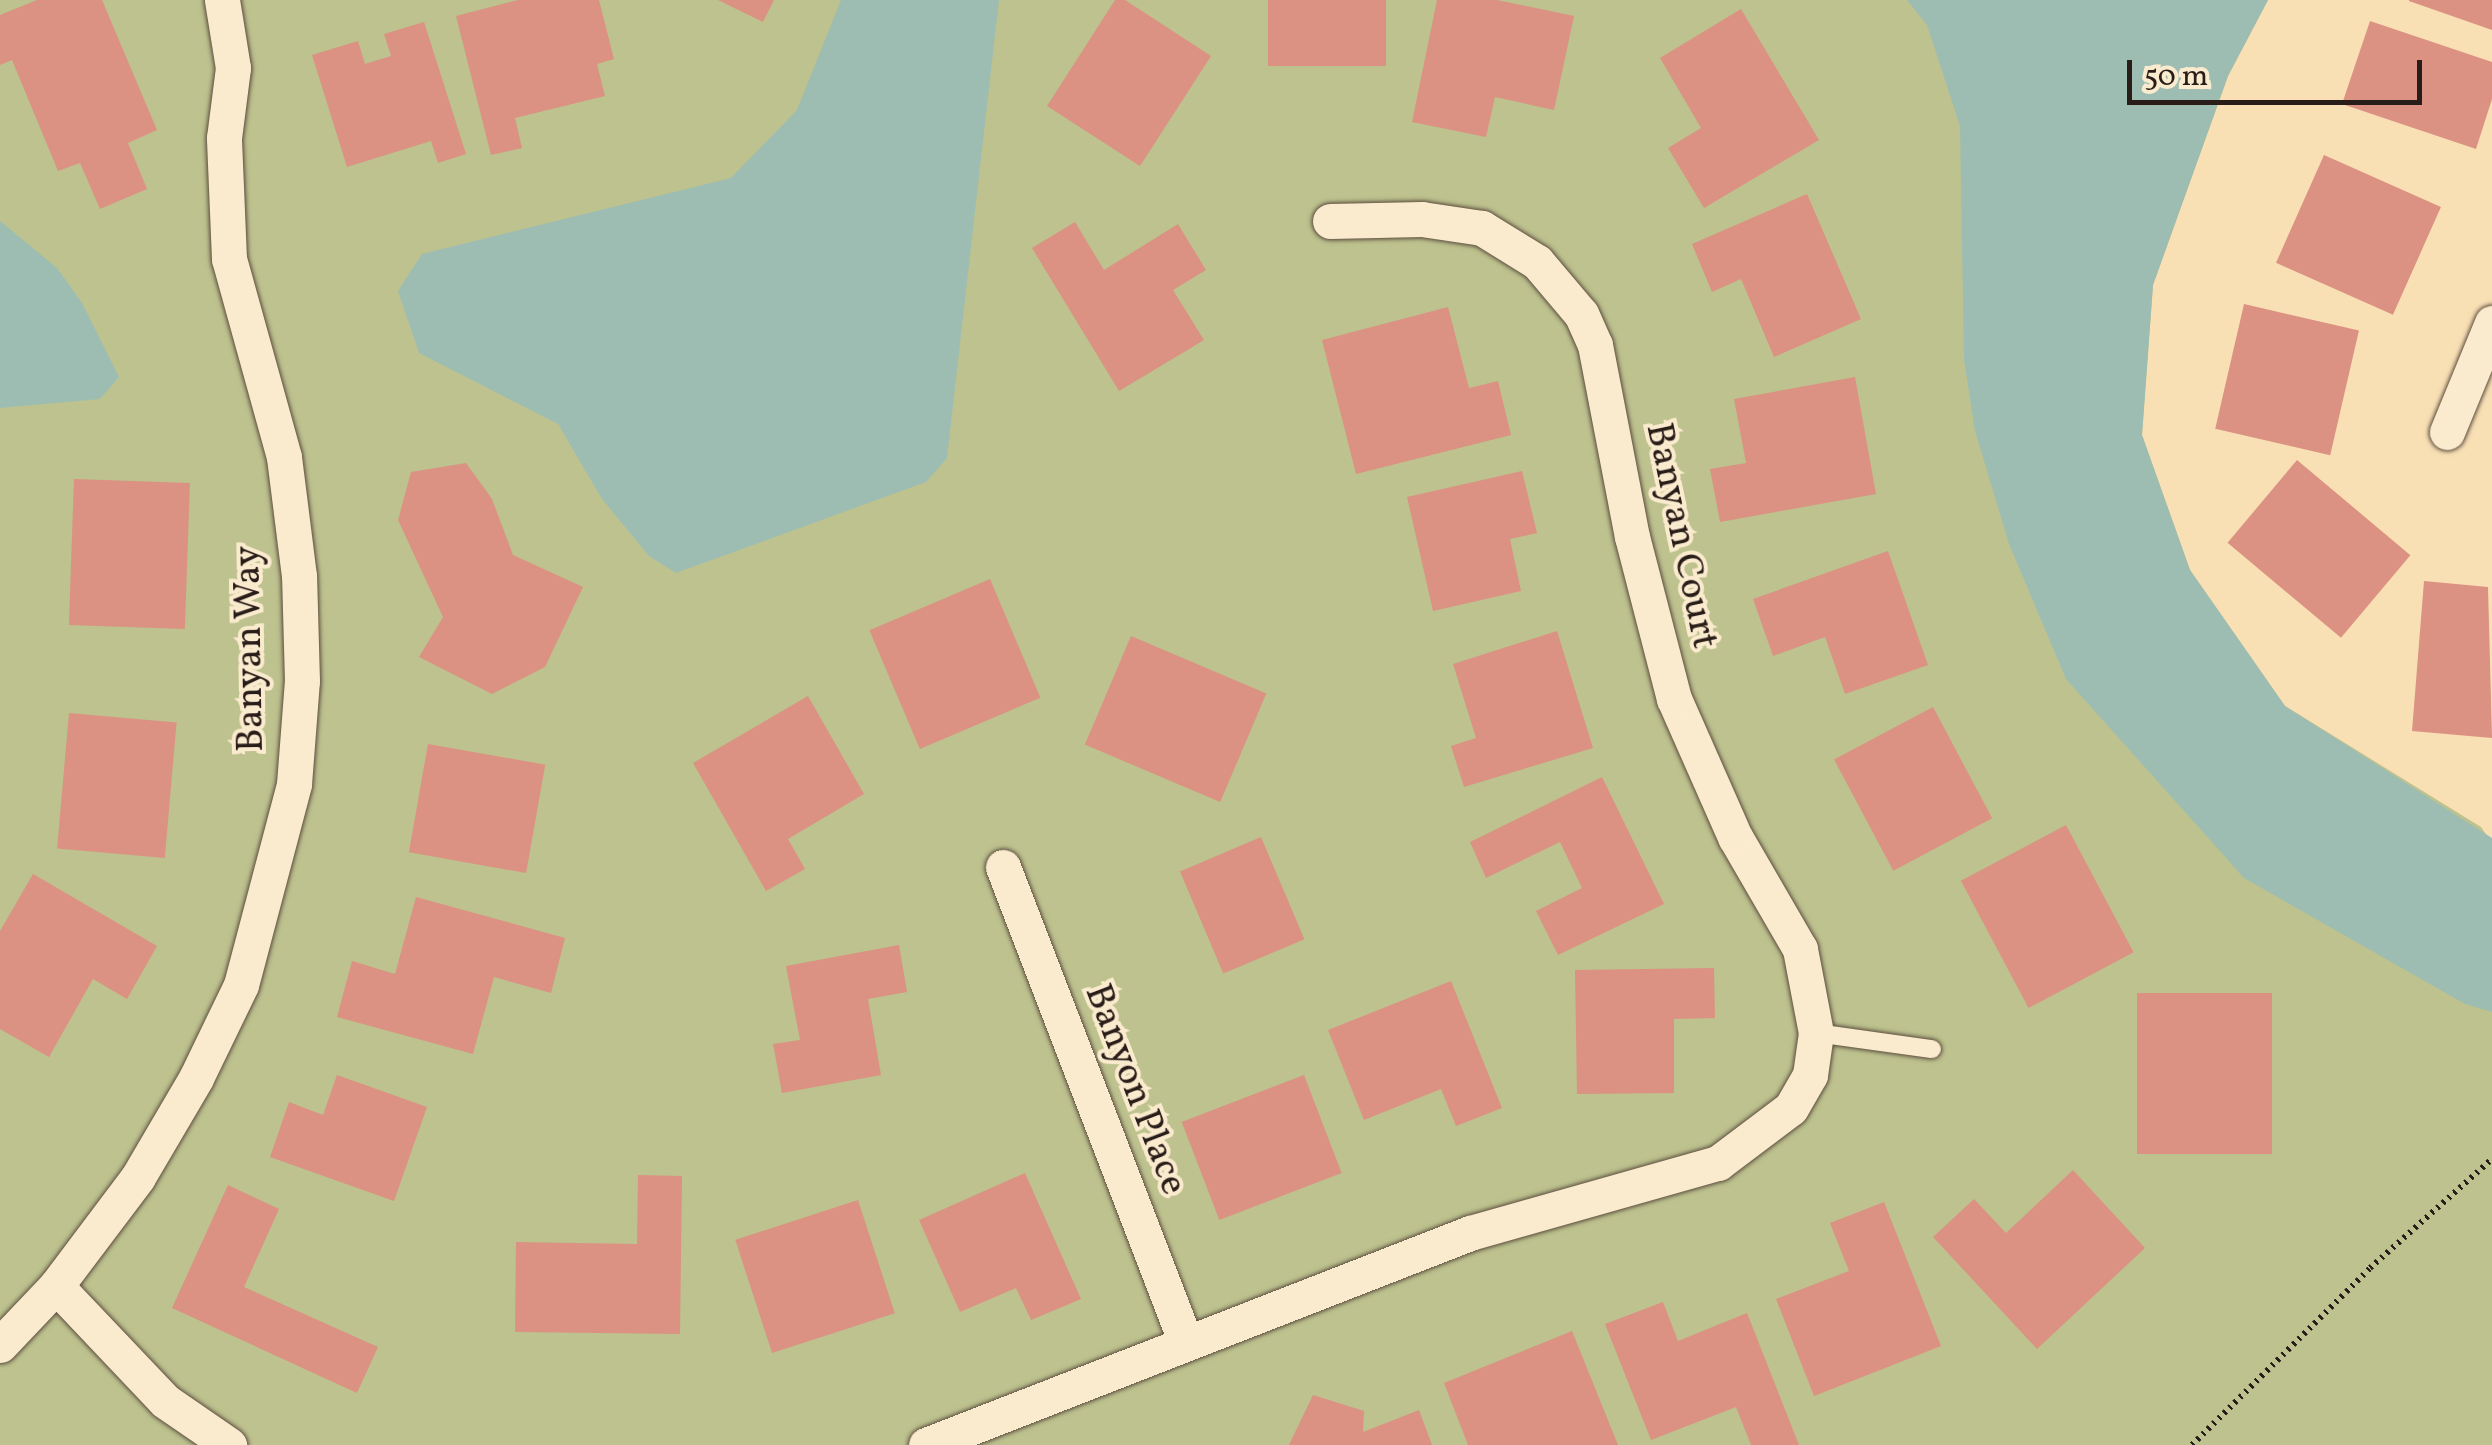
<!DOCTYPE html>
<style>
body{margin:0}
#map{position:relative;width:2492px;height:1445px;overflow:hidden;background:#f9e0b4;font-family:Vollkorn,serif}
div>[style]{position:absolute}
.green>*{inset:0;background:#bdc28e}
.water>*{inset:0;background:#9ebdb2}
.building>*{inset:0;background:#db9282;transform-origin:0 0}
.path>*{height:6px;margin-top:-3px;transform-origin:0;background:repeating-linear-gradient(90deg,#291d19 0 2.5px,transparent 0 7.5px)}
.roads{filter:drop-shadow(0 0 2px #5d4e40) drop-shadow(0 0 2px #5d4e40)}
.service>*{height:18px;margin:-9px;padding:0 9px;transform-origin:9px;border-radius:9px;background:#fbebce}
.minor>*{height:35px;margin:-17.5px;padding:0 17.5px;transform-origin:17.5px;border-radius:17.5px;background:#fbebce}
span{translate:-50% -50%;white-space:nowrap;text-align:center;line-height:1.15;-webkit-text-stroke:8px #fbebce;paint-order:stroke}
.street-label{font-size:38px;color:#291d19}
.scale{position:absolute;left:2127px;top:60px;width:295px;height:45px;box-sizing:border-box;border:5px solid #291d19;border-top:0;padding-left:12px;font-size:30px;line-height:35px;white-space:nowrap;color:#291d19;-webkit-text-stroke:8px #fbebce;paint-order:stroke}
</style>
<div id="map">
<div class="green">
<div style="clip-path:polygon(0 0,2268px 0,2228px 76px,2153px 285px,2142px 435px,2190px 570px,2285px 706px,2481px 827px,2492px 843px,2492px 1445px,0 1445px)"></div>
</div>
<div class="water">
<div style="clip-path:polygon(841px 0,999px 0,947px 458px,926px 482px,676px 573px,649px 556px,602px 499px,558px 424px,419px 353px,398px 291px,422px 254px,731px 178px,797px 110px)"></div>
<div style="clip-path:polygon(1907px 0,2268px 0,2228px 76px,2153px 285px,2142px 435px,2190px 570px,2285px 706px,2492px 838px,2492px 1012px,2465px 1004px,2244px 878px,2066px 679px,2009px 544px,1975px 431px,1964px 360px,1960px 126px,1927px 25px)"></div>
<div style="clip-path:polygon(0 221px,57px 268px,82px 303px,119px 377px,100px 399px,0 408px)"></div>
</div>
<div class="building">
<div style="clip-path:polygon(37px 0,102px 0,157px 130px,128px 143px,147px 189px,100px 209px,80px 163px,58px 171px,12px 60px,0 65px,0 15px)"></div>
<div style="clip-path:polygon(518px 0,599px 0,614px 59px,597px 64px,605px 96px,515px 118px,522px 148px,491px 155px,456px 16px)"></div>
<div style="clip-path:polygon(718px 0,774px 0,763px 22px)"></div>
<div style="clip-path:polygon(1115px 0,1125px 0,1211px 56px,1140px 166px,1047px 106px)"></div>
<div style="left:1268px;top:0;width:118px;height:66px"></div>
<div style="clip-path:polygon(1437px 0,1497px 0,1574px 16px,1554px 110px,1495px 97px,1486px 137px,1412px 122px)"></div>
<div style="clip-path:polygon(2409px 0,2492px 0,2492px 30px,2409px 1px)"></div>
<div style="clip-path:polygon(1741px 9px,1819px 140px,1704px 208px,1668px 148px,1701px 128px,1660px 58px)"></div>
<div style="clip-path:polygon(2370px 21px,2492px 62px,2492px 99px,2476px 149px,2342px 104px)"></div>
<div style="clip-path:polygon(424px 22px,466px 154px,438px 163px,431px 141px,347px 167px,312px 55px,358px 41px,365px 64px,391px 56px,384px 34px)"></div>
<div style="left:2324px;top:155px;width:128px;height:118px;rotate:24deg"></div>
<div style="clip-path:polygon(1807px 194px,1861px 319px,1774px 357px,1741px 279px,1712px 292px,1692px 244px)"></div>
<div style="clip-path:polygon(1075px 222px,1104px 270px,1178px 224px,1206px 270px,1173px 290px,1204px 340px,1119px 391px,1032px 248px)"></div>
<div style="left:2244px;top:304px;width:118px;height:128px;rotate:13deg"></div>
<div style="clip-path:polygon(1448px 307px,1469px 388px,1498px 381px,1511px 435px,1356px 474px,1322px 340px)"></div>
<div style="clip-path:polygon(1855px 377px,1876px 494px,1720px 522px,1710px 469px,1746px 463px,1734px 399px)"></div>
<div style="left:2297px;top:460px;width:148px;height:108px;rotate:40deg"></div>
<div style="clip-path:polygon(466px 463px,492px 499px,513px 555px,583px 587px,545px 667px,492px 694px,419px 657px,443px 617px,398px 520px,411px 472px)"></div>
<div style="clip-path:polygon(1522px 471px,1537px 533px,1510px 539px,1521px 591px,1433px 611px,1407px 497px)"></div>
<div style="left:74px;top:479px;width:116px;height:146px;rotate:2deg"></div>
<div style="clip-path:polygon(1888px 551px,1928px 665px,1845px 694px,1825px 637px,1773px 656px,1753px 599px)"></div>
<div style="left:990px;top:579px;width:129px;height:131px;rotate:67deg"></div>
<div style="clip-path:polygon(2424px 581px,2488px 587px,2492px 738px,2412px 731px)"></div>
<div style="clip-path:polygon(1557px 631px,1593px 748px,1464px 787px,1451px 746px,1476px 738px,1453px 664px)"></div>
<div style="left:1131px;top:636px;width:147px;height:118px;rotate:23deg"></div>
<div style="clip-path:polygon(808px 696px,864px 794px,788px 839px,805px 869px,766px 891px,693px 763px)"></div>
<div style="left:1933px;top:707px;width:126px;height:112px;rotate:62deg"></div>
<div style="left:69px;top:713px;width:108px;height:136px;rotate:5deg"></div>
<div style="left:428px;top:744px;width:119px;height:110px;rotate:10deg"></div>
<div style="clip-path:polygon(1602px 777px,1664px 904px,1558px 955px,1536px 911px,1582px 888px,1560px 842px,1486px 878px,1470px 842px)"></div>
<div style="left:2066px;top:825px;width:144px;height:119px;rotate:62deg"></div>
<div style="left:1261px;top:837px;width:111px;height:88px;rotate:67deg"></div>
<div style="clip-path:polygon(33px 874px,157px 946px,127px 999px,93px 979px,49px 1057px,0 1029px,0 931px)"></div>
<div style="clip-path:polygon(416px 897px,565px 938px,551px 993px,494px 977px,473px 1054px,337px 1017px,352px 961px,395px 974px)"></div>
<div style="clip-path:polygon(899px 945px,907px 992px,868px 999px,881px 1075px,782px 1093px,773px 1044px,800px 1040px,786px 966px)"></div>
<div style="clip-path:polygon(1714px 968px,1715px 1018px,1674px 1019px,1674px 1093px,1577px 1094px,1575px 970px)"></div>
<div style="clip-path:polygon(1451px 981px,1502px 1108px,1456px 1126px,1441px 1089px,1364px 1120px,1328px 1030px)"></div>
<div style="left:2272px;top:993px;width:161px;height:135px;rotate:90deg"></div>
<div style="clip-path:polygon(337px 1075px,427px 1107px,394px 1201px,270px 1157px,289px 1102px,323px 1115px)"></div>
<div style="left:1304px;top:1075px;width:105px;height:131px;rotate:69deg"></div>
<div style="clip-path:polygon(2073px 1170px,2145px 1248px,2037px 1349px,1933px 1237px,1974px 1199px,2006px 1233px)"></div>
<div style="clip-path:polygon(1025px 1173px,1081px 1299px,1031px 1320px,1016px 1288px,960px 1312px,919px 1220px)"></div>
<div style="clip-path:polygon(638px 1175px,682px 1176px,680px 1334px,515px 1332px,516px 1242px,637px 1244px)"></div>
<div style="clip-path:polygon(228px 1185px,279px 1209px,244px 1287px,378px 1347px,357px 1393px,172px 1308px)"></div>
<div style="left:858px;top:1200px;width:119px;height:129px;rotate:72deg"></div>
<div style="clip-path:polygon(1884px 1202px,1941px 1346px,1814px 1396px,1776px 1299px,1849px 1271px,1830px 1223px)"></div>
<div style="clip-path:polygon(1663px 1302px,1678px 1341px,1747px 1313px,1799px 1445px,1751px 1445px,1736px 1407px,1651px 1440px,1605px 1324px)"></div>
<div style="clip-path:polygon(1572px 1331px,1618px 1445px,1468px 1445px,1444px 1383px)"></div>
<div style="clip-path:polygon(1313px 1395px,1364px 1411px,1363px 1432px,1419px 1410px,1432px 1445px,1289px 1445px)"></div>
</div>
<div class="path">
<div style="left:2192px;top:1445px;width:251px;rotate:-44.8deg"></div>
<div style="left:2370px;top:1268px;width:164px;rotate:-41.8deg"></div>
</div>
<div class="roads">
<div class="service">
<div style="left:1816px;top:1033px;width:117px;rotate:7.9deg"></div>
</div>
<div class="minor">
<div style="left:2447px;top:432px;width:118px;rotate:-67.6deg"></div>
<div style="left:1003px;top:867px;width:510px;rotate:68.97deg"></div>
<div style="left:56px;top:1286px;width:158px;rotate:46.5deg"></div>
<div style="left:165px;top:1401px;width:78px;rotate:34.5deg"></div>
<div style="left:0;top:1345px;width:81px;rotate:-46.5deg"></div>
<div style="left:56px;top:1286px;width:136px;rotate:-53deg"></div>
<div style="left:138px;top:1177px;width:115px;rotate:-59.6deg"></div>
<div style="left:196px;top:1078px;width:103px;rotate:-64.2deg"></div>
<div style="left:241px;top:985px;width:208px;rotate:-75.2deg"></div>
<div style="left:294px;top:784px;width:103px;rotate:-85.6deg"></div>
<div style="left:302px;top:681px;width:105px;rotate:-91.6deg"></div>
<div style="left:299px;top:576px;width:120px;rotate:-97.2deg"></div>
<div style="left:284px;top:457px;width:205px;rotate:-105.5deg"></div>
<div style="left:229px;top:259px;width:121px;rotate:-92.4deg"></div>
<div style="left:224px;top:138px;width:71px;rotate:-82.7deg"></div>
<div style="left:233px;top:68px;width:69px;rotate:-99.2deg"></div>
<div style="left:926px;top:1445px;width:584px;rotate:-21.29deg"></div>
<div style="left:1470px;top:1233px;width:258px;rotate:-15.8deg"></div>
<div style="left:1718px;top:1163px;width:91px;rotate:-37deg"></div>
<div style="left:1791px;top:1108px;width:38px;rotate:-60deg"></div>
<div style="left:1810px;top:1075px;width:42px;rotate:-81.9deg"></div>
<div style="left:1816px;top:1033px;width:86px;rotate:-100.8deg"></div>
<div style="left:1800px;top:949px;width:129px;rotate:-120.1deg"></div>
<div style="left:1735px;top:837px;width:151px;rotate:-113.8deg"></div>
<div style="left:1674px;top:699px;width:167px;rotate:-104.5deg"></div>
<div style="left:1632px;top:537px;width:196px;rotate:-100.9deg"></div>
<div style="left:1595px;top:345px;width:34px;rotate:-114deg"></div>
<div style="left:1581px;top:314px;width:68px;rotate:-130.2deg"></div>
<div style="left:1537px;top:262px;width:65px;rotate:-148.3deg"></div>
<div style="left:1482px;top:228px;width:61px;rotate:-171.5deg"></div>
<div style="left:1422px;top:219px;width:92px;rotate:178.8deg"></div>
</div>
</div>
<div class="street-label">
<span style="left:1680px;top:536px;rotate:78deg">Banyan Court</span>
<span style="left:251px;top:649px;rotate:-91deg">Banyan Way</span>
<span style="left:1134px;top:1090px;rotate:69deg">Banyon Place</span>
</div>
<div class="scale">50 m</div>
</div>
